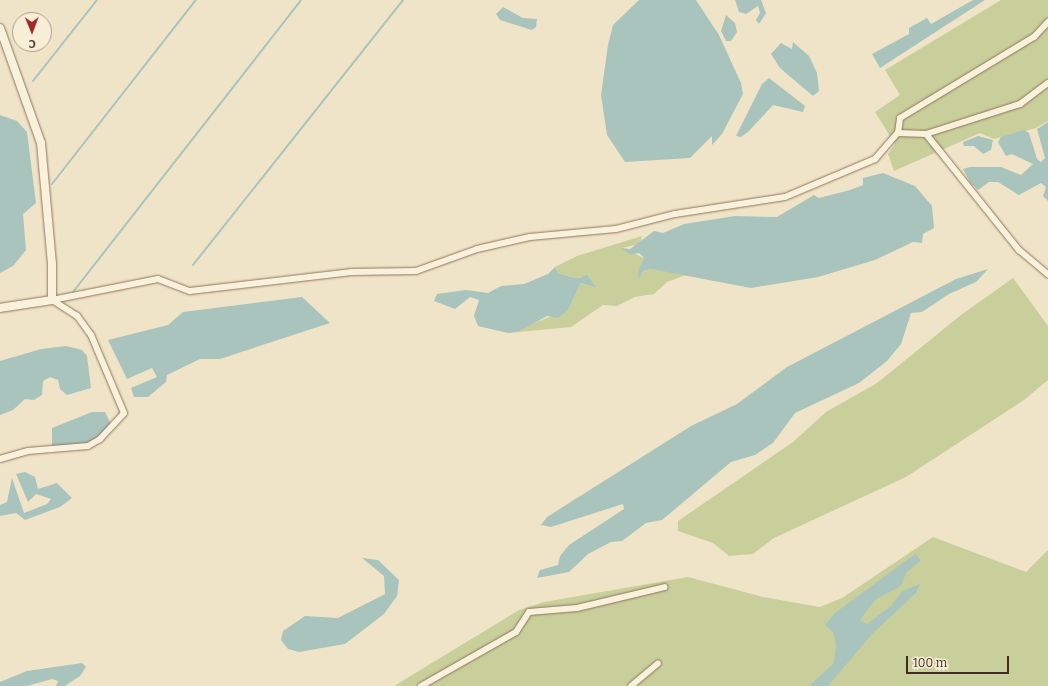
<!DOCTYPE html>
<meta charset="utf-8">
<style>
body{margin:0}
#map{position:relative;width:1048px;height:686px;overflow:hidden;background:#f0e4c8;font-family:Bitter,serif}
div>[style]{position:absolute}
.green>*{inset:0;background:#c9cf9b}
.water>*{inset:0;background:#a9c4bc}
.stream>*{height:2px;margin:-1px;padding:0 1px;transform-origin:1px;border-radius:1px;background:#a9c4bc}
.roads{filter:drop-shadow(0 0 1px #8d765c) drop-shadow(0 0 1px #8d765c)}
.minor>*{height:6px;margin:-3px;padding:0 3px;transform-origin:3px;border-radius:3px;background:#faf1dc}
.tertiary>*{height:8px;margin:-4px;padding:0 4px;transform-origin:4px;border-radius:4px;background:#faf1dc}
span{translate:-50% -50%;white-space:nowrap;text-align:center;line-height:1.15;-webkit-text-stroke:3px #f7eed8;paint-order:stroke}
.north{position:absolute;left:12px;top:12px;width:40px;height:40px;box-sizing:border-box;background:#f7eed8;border:1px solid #ada18e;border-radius:50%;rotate:179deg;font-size:11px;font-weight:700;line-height:16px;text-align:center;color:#3d2e20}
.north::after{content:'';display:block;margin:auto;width:14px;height:18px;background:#9e2a2b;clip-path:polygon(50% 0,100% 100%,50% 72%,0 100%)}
.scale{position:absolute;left:906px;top:656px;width:103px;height:18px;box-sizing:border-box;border:2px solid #3d2e20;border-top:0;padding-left:5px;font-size:12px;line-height:14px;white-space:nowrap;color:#3d2e20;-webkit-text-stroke:3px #f7eed8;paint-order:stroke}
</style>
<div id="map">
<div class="green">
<div style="clip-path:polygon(1001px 0,1048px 0,1048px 121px,1036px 128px,994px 139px,980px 133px,894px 171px,888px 154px,895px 144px,875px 112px,900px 95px,885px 70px)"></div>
<div style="clip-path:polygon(642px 236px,640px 244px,622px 248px,644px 258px,639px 279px,643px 271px,651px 269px,686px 275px,667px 282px,654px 294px,635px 297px,617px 306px,603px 305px,571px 327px,508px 333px,568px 310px,581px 283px,597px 288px,587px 274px,580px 278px,571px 277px,558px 273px,555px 267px,577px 256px)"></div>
<div style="clip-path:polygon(1013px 278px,1048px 326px,1048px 380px,1024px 400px,906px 477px,774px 538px,753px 554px,729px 556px,713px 543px,678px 531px,678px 521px,793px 442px,826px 412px,877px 383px,961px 315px)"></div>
<div style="clip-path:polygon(933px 537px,1026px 572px,1048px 550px,1048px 686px,394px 686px,519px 610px,544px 602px,688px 577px,763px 597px,820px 607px,842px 598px)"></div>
</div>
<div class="water">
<div style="clip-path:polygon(639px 0,696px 0,719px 35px,741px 83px,743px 94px,722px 134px,712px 145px,712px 136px,690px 158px,625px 162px,607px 135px,601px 95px,608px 45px,613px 25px)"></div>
<div style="clip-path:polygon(735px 0,761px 0,766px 13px,759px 24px,756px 20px,760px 13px,758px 6px,746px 14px,739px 12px)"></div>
<div style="clip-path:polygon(973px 0,985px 0,880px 68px,872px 54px,909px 34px,909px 28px,927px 18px,931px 24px)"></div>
<div style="clip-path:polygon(503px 7px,523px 18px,537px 19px,536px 27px,532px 30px,500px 20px,496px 14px)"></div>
<div style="clip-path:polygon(726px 15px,735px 23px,737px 32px,731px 41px,726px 41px,721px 31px)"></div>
<div style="clip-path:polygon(793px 42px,809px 56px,817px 73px,819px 91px,813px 96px,780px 68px,771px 54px,781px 43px,792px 49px)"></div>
<div style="clip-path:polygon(769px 78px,805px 106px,803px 112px,773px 105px,749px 131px,741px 137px,736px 136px,762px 84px)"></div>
<div style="clip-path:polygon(0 115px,17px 121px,27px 132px,36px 203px,23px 214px,26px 250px,13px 266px,0 273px)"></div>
<div style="clip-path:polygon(1048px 122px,1048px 201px,1043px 196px,1046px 187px,1041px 183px,1019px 195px,998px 182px,989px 182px,978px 190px,970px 182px,963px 169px,970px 167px,1001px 167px,1021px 175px,1033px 164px,1012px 154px,1006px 156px,998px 142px,1001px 137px,1024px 130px,1029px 133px,1037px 159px,1041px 162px,1045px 158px,1037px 129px)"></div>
<div style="clip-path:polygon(978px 136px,993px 140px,991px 150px,983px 154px,974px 146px,964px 146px,963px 142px)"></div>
<div style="clip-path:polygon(883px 173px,915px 186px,932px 206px,934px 228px,923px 234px,922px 243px,913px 242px,875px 260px,818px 277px,751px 288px,651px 269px,643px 271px,639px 280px,638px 271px,644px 258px,639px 253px,631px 255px,621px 248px,630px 249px,654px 231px,663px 233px,684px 224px,735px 216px,777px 217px,814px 195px,819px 198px,850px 190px,863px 185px,863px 178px)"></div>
<div style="clip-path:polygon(555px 267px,558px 273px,571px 277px,580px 278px,587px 274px,597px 288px,581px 283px,568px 310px,558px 318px,547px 316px,520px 331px,508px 333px,478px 326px,474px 316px,479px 300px,470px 297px,455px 309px,434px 301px,437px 294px,466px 290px,488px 293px,501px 286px,524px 284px,548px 274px)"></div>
<div style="clip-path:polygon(988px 269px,976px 282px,949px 294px,922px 312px,911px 313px,901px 344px,887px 361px,859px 383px,795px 413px,773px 443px,755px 455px,731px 462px,662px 520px,646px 523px,622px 541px,611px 542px,588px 554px,569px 572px,537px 578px,540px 570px,558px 565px,560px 556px,569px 545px,624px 509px,623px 504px,551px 527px,541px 525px,547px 517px,691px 426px,737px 404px,787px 367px,956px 279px)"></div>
<div style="clip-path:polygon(302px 297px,330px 323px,220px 359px,200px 359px,167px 375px,166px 382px,148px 397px,134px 397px,131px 388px,157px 377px,152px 368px,127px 379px,108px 340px,168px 325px,183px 312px)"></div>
<div style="clip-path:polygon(66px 346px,82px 350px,87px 356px,91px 388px,67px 395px,60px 389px,58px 380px,50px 377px,43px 381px,42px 395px,34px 400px,25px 399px,13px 410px,0 415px,0 361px,41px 349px)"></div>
<div style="clip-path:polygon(92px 412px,105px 412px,111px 424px,103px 433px,89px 443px,52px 446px,52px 428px)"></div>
<div style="clip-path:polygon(25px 472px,35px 477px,38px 489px,57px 483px,72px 498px,60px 507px,25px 520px,16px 513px,0 516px,0 505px,7px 502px,12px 478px,24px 513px,47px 504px,51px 499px,36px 494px,28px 502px,16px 474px)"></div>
<div style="clip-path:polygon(915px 554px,921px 560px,906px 573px,901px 586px,875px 600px,860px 620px,867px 624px,891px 606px,902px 591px,920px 584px,916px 593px,872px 634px,828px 686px,809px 686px,834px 663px,836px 645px,833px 632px,825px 625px,835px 613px)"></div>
<div style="clip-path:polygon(362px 558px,378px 560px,399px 580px,397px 596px,384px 614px,345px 644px,299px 652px,288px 649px,281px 640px,283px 631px,305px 616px,338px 618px,385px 594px,384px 576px)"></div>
<div style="clip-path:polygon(82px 663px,86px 667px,80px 676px,65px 686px,56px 686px,58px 681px,52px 679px,27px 686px,0 686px,0 682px,27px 671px)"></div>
</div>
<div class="stream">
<div style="left:33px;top:81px;width:103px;rotate:-51.7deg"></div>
<div style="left:52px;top:184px;width:234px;rotate:-52deg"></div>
<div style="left:193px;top:265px;width:338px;rotate:-51.6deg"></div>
<div style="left:73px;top:292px;width:370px;rotate:-52deg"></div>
</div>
<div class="roads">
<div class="minor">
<div style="left:898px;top:133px;width:28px;rotate:2deg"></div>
<div style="left:926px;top:134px;width:149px;rotate:51.3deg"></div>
<div style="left:1019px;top:250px;width:38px;rotate:40deg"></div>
<div style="left:926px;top:134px;width:99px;rotate:-17.7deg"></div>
<div style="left:1020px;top:104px;width:35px;rotate:-37deg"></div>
<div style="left:52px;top:300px;width:108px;rotate:-11.2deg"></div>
<div style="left:158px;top:279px;width:34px;rotate:21deg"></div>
<div style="left:190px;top:291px;width:163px;rotate:-6.7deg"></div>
<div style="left:352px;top:272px;width:64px;rotate:-0.9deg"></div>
<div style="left:416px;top:271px;width:65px;rotate:-19.8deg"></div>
<div style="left:477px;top:249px;width:54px;rotate:-12.8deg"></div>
<div style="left:530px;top:237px;width:86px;rotate:-5.3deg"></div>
<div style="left:616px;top:229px;width:61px;rotate:-14.3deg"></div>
<div style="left:675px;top:214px;width:111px;rotate:-8.8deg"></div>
<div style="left:785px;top:197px;width:98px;rotate:-22.9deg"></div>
<div style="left:875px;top:159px;width:35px;rotate:-49deg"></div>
<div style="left:898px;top:133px;width:15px;rotate:-82deg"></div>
<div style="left:900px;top:118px;width:157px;rotate:-31.2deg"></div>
<div style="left:1034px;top:37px;width:21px;rotate:-47deg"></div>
<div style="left:0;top:459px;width:29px;rotate:-16deg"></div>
<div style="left:28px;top:451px;width:60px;rotate:-4.8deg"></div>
<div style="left:88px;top:446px;width:14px;rotate:-30deg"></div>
<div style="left:100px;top:439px;width:35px;rotate:-47deg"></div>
<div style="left:124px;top:413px;width:85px;rotate:-112.9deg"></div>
<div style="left:91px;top:335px;width:24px;rotate:-126deg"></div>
<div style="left:77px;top:316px;width:30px;rotate:-147deg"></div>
<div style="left:421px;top:686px;width:109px;rotate:-29.6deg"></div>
<div style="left:516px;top:632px;width:24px;rotate:-57deg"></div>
<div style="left:529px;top:612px;width:48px;rotate:-4.8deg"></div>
<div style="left:577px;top:608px;width:90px;rotate:-13.4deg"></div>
<div style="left:631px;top:686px;width:35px;rotate:-40deg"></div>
</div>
<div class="tertiary">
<div style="left:0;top:28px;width:122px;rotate:70.4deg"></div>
<div style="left:41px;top:143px;width:121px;rotate:84.8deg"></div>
<div style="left:52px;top:264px;width:36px;rotate:90deg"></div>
<div style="left:52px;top:300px;width:53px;rotate:171.3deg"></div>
</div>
</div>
<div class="north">С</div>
<div class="scale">100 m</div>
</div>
